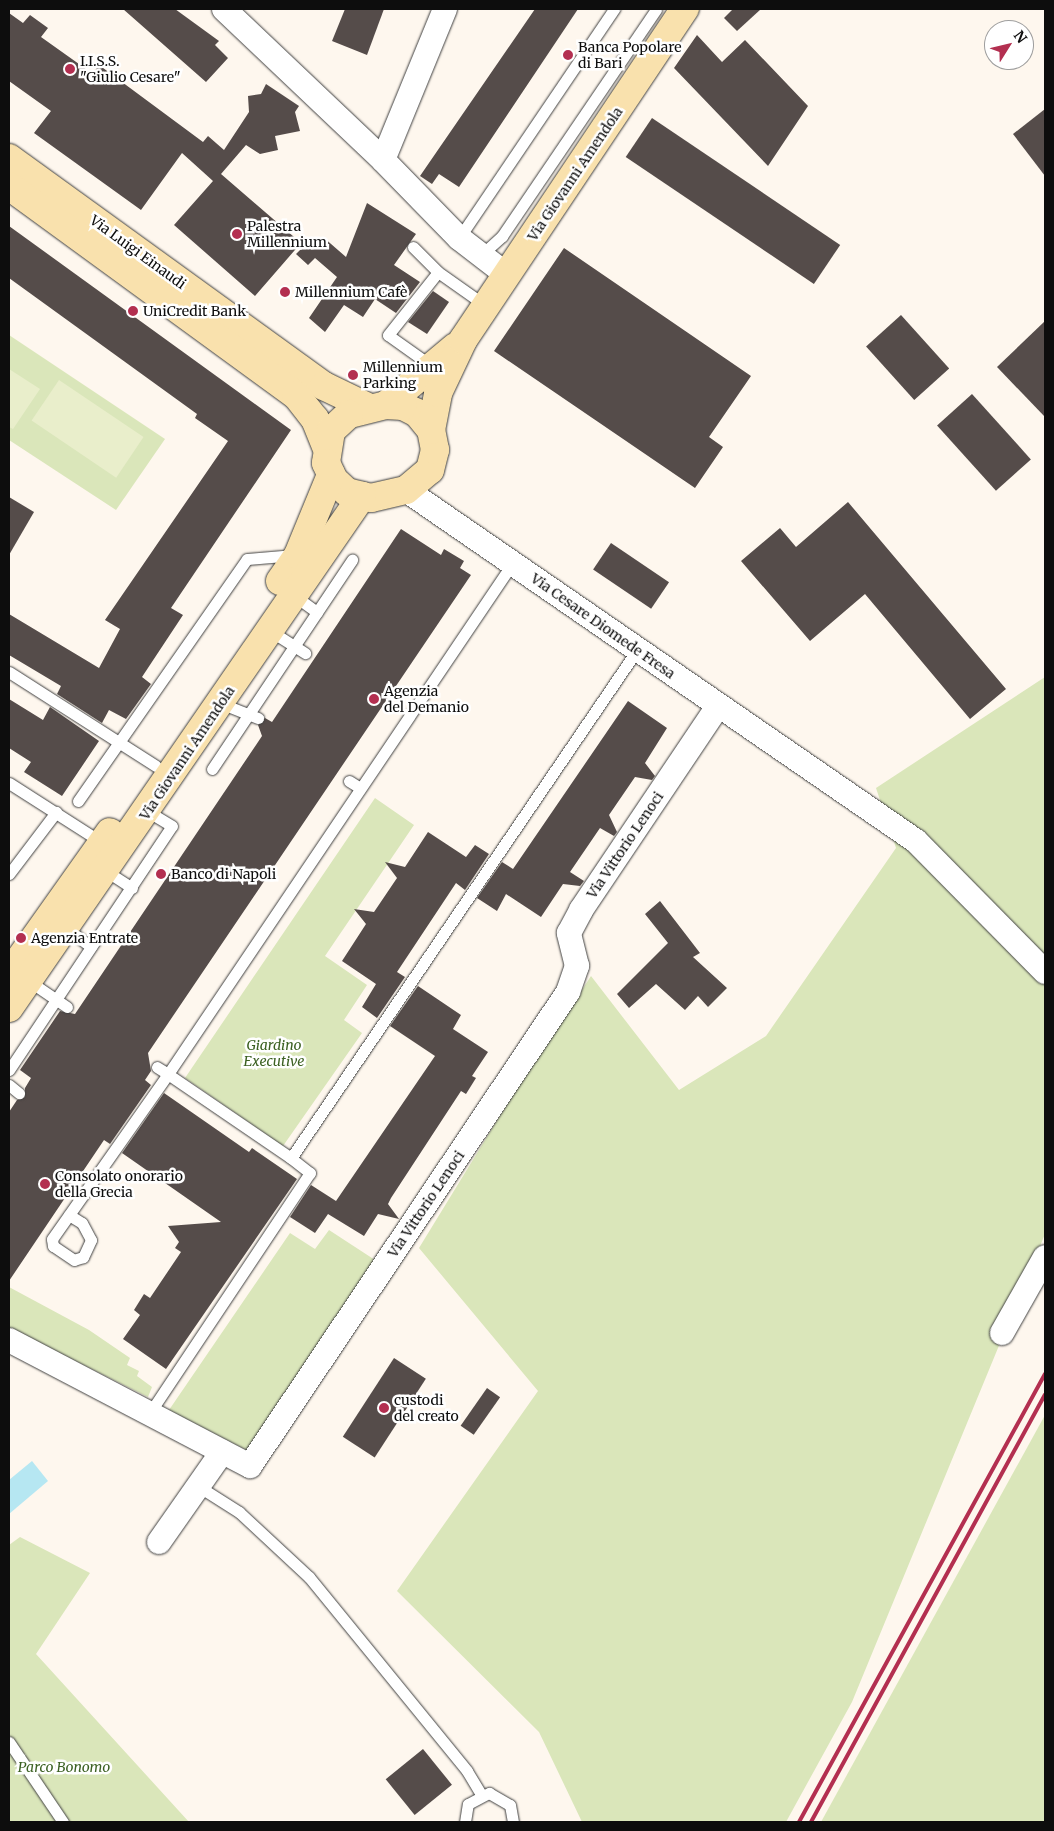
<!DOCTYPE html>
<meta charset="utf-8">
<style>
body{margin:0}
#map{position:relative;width:1054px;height:1831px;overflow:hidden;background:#fef7ee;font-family:Merriweather,serif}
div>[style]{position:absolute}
.green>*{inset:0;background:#dae6ba}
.pitch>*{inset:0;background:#e9eecb;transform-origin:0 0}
.water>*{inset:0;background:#b6e7f2}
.building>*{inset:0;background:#554c4a;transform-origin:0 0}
.roads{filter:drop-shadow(0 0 1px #404040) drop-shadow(0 0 1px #404040)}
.service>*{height:11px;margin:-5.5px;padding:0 5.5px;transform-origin:5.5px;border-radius:5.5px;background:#fff}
.minor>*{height:24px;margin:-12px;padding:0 12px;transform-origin:12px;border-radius:12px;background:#fff}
.secondary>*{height:28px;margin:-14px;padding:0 14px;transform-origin:14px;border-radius:14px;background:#f9e1ad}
.rail>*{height:4px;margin:-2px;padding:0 2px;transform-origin:2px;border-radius:2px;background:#b32f50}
.dots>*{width:14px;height:14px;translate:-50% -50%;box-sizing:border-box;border:2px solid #fff;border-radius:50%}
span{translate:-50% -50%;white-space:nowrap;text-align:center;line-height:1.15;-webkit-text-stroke:5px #fff;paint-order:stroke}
.poi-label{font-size:14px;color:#0d0d0d}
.left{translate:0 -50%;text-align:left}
.street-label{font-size:14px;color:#0d0d0d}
.park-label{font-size:14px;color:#3b6022;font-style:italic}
.frame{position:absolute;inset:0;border:10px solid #0d0d0d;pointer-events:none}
.north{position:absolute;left:984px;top:20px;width:50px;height:50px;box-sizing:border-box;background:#fff;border:1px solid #9e9e9e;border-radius:50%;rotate:54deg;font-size:14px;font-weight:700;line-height:20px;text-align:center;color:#0d0d0d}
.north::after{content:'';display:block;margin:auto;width:18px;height:22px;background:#b32f50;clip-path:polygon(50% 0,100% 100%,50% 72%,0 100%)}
</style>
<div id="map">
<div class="green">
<div style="clip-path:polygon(9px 335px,165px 439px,116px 510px,9px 440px)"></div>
<div style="clip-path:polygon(1045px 677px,1045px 1234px,852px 1702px,786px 1822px,582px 1822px,539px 1732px,397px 1591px,538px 1391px,419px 1248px,512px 1096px,591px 976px,679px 1090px,766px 1036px,896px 848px,876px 788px)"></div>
<div style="clip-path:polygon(375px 798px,414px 825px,325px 956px,367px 985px,344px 1020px,362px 1033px,283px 1146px,185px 1078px)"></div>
<div style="clip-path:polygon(329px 1230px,375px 1260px,248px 1451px,169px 1410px,290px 1233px,315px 1249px)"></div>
<div style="clip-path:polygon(9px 1287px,89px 1330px,130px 1358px,127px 1365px,139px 1371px,137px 1376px,152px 1387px,148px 1397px,9px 1328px)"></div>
<div style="clip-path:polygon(1045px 1415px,1045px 1822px,821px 1822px)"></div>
<div style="clip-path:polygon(20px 1537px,90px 1573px,36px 1654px,189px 1822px,9px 1822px,9px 1545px)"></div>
</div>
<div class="pitch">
<div style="clip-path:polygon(9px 369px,40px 389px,13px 429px,9px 427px)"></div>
<div style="left:59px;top:380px;width:102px;height:49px;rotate:34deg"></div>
</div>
<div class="water">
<div style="clip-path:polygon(32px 1461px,48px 1481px,9px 1514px,9px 1480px)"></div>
</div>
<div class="building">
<div style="clip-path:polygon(123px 9px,175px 9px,219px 41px,215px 45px,228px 58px,206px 82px)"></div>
<div style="clip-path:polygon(345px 9px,384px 9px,367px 55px,332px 41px)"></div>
<div style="clip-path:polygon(535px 9px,578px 9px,459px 187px,439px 174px,432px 184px,420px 176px)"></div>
<div style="clip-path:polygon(733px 9px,761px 9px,737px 31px,724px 18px)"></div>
<div style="clip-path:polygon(9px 13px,23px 23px,30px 15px,48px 28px,41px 37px,93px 74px,99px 65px,203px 142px,208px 136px,224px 150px,249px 112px,248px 96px,261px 94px,266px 84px,299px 106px,295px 112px,300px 131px,275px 136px,278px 150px,260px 154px,246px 145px,221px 174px,301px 243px,255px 296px,174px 225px,213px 181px,182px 153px,141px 210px,34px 133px,51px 111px,9px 81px)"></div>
<div style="clip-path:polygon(697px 35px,722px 62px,745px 40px,808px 106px,768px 166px,674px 68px)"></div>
<div style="clip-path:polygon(1045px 109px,1045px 176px,1013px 134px)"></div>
<div style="left:652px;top:118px;width:227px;height:47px;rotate:34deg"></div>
<div style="clip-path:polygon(367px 203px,416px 234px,394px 265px,420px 282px,396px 313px,375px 299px,363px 317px,344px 305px,325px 332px,309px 318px,337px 277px,315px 258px,308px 265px,296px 254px,307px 243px,313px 249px,323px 237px,346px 257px)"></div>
<div style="clip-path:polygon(9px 226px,291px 430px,171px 608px,183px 615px,142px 677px,151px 684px,126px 719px,109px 710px,102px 723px,57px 694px,61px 686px,9px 655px,9px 614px,99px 668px,120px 629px,105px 620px,228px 441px,195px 418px,197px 414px,9px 278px)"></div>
<div style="clip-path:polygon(564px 248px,751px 376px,709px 437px,723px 447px,695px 488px,494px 351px)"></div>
<div style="clip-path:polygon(433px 291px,449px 302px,427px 334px,408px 322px)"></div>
<div style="left:901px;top:315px;width:72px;height:47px;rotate:48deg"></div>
<div style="clip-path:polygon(1045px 321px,1045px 417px,997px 367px)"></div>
<div style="left:972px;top:394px;width:88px;height:47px;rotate:48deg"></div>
<div style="clip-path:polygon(9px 497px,34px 512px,9px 555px)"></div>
<div style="clip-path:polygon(848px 502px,1006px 689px,970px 719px,865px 594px,810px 641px,741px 561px,780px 528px,796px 547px)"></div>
<div style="clip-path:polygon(401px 529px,441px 555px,444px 549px,464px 561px,460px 568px,471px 575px,148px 1053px,151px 1071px,145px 1080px,151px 1085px,110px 1144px,104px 1140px,9px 1281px,9px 1112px,17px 1100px,25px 1097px,25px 1088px,31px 1078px,20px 1070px,60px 1011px,75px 1014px,262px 736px,258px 725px,265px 718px,272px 722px)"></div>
<div style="left:611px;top:543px;width:70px;height:32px;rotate:34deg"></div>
<div style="clip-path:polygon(9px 699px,43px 720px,50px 707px,99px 741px,62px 796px,24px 772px,31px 762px,9px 748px)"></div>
<div style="clip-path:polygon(628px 701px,667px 728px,645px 763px,655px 776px,652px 780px,635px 777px,609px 815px,617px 832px,614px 836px,600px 828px,570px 872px,584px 881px,580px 886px,563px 884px,541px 917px,506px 894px,497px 911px,477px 898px,502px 862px,513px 869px)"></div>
<div style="clip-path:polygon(428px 832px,466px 857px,475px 845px,489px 854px,465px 890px,456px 883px,397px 972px,405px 977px,377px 1018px,362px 1007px,376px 984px,342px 961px,366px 924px,354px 909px,374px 912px,397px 878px,385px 862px,405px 867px)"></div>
<div style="clip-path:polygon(660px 901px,700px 953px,693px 957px,727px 988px,708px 1007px,698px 996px,685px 1010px,656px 984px,629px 1008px,617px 994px,668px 943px,645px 914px)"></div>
<div style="clip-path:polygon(418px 986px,461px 1015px,453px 1029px,488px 1052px,472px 1076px,476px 1078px,466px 1094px,461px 1091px,391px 1198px,388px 1204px,399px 1219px,378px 1214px,364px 1236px,328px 1214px,315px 1233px,290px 1217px,311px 1185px,336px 1201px,435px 1056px,390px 1026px)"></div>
<div style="clip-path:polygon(164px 1093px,249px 1152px,252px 1148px,297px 1179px,166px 1369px,123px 1339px,140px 1315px,134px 1310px,144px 1294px,150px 1298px,181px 1252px,175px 1248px,179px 1242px,168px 1226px,221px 1222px,122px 1153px)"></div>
<div style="left:394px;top:1358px;width:38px;height:94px;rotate:33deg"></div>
<div style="left:487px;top:1388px;width:16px;height:46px;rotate:35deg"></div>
<div style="left:423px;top:1749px;width:46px;height:48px;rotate:51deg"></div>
</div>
<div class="roads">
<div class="service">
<div style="left:459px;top:238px;width:277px;rotate:-55.9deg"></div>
<div style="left:413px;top:247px;width:35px;rotate:45deg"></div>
<div style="left:480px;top:256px;width:30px;rotate:-42deg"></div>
<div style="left:502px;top:236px;width:274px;rotate:-55.8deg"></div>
<div style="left:433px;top:367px;width:55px;rotate:-144.6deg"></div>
<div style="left:388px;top:335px;width:80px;rotate:-51.6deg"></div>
<div style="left:438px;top:272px;width:59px;rotate:35.3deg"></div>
<div style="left:292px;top:594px;width:31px;rotate:36deg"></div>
<div style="left:269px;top:630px;width:43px;rotate:32.6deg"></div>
<div style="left:9px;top:672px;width:174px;rotate:32.6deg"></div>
<div style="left:220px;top:703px;width:41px;rotate:21.5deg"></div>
<div style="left:212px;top:769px;width:252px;rotate:-56.2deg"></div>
<div style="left:349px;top:781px;width:13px;rotate:32deg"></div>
<div style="left:9px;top:783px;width:112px;rotate:32.6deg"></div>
<div style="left:78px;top:801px;width:295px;rotate:-55.1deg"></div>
<div style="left:247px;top:559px;width:48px;rotate:-4.8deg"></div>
<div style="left:106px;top:871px;width:31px;rotate:33deg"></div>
<div style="left:9px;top:874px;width:78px;rotate:-52.8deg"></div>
<div style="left:66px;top:928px;width:31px;rotate:37deg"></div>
<div style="left:29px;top:981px;width:46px;rotate:34.4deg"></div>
<div style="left:9px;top:1070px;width:293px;rotate:-56.3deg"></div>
<div style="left:172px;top:826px;width:29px;rotate:-149deg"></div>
<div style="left:9px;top:1085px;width:13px;rotate:39deg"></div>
<div style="left:291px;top:1158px;width:149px;rotate:-145.7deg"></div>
<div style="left:168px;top:1074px;width:615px;rotate:-56deg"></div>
<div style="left:69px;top:1215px;width:15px;rotate:32deg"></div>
<div style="left:82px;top:1223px;width:19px;rotate:62deg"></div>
<div style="left:91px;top:1240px;width:19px;rotate:115deg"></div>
<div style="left:83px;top:1257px;width:9px;rotate:162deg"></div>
<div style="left:74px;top:1260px;width:25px;rotate:-146deg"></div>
<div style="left:53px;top:1246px;width:7px;rotate:-98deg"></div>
<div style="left:52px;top:1239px;width:202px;rotate:-54.9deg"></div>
<div style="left:168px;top:1074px;width:13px;rotate:-148deg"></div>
<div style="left:149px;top:1414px;width:290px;rotate:-56.3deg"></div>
<div style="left:310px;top:1173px;width:24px;rotate:-142deg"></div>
<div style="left:291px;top:1158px;width:615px;rotate:-55.74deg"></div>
<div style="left:198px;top:1486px;width:49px;rotate:32.4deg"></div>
<div style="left:239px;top:1512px;width:96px;rotate:42.9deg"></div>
<div style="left:309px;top:1577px;width:250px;rotate:50.8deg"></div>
<div style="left:467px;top:1771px;width:27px;rotate:59deg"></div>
<div style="left:9px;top:1742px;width:97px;rotate:56deg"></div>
<div style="left:465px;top:1822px;width:18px;rotate:-81deg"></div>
<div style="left:468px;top:1804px;width:24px;rotate:-28deg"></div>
<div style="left:489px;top:1793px;width:24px;rotate:30deg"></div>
<div style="left:510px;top:1805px;width:17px;rotate:80deg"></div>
</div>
<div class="minor">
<div style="left:224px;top:9px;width:219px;rotate:43.5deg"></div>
<div style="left:445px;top:9px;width:163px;rotate:112.3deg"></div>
<div style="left:383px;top:160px;width:109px;rotate:45.7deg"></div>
<div style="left:459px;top:238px;width:61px;rotate:37.6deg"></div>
<div style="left:406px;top:490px;width:619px;rotate:34.54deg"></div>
<div style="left:916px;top:841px;width:184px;rotate:45.4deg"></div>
<div style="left:1002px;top:1333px;width:87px;rotate:-60.5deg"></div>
<div style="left:9px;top:1340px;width:272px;rotate:27.6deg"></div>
<div style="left:250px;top:1466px;width:571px;rotate:-56.14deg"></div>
<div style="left:568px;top:992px;width:28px;rotate:-71deg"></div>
<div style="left:577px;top:966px;width:34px;rotate:-104deg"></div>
<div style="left:569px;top:933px;width:26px;rotate:-62deg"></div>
<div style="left:581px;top:910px;width:246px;rotate:-56.1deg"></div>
<div style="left:159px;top:1542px;width:110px;rotate:-55deg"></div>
</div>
<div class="secondary">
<div style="left:9px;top:158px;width:389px;rotate:35.9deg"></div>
<div style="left:324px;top:386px;width:51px;rotate:25.6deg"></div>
<div style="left:9px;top:186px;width:355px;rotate:36.1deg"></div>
<div style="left:296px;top:395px;width:31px;rotate:52deg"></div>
<div style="left:315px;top:419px;width:29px;rotate:68deg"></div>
<div style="left:386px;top:405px;width:90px;rotate:-40deg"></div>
<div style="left:431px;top:430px;width:22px;rotate:-129deg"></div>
<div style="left:417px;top:413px;width:16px;rotate:-153deg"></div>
<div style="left:403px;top:406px;width:17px;rotate:-177deg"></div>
<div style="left:386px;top:405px;width:38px;rotate:166deg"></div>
<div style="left:349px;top:414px;width:25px;rotate:137deg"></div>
<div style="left:331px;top:431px;width:32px;rotate:99deg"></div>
<div style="left:326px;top:463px;width:19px;rotate:65deg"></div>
<div style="left:334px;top:480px;width:18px;rotate:43deg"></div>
<div style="left:347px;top:492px;width:25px;rotate:14deg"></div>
<div style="left:371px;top:498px;width:36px;rotate:-13deg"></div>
<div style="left:406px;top:490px;width:31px;rotate:-40deg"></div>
<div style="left:430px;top:470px;width:21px;rotate:-76deg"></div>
<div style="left:435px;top:450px;width:20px;rotate:-101deg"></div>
<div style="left:431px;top:430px;width:38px;rotate:-79deg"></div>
<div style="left:438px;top:393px;width:59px;rotate:-64.7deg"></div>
<div style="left:463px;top:340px;width:399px;rotate:-56.2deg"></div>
<div style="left:280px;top:581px;width:32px;rotate:-55deg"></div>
<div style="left:298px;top:555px;width:87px;rotate:-67.6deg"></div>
<div style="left:9px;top:974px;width:174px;rotate:-54.6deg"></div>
<div style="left:9px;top:1008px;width:622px;rotate:-55.42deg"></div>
</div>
</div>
<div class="rail">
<div style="left:799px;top:1822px;width:511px;rotate:-61.23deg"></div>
<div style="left:811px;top:1822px;width:487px;rotate:-61.3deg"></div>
</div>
<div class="dots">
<div style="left:568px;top:55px;background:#b32f50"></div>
<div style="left:70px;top:69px;background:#b32f50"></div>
<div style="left:237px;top:234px;background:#b32f50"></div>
<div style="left:285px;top:292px;background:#b32f50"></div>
<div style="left:133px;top:311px;background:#b32f50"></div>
<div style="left:353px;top:375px;background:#b32f50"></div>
<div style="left:374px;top:699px;background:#b32f50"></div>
<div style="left:161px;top:874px;background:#b32f50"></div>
<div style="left:21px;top:938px;background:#b32f50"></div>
<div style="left:45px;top:1184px;background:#b32f50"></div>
<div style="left:384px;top:1408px;background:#b32f50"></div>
</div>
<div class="poi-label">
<span class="left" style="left:578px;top:55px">Banca Popolare<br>di Bari</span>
<span class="left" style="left:80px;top:69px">I.I.S.S.<br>"Giulio Cesare"</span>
<span class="left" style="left:247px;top:234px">Palestra<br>Millennium</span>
<span class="left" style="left:295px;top:292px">Millennium Cafè</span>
<span class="left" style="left:143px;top:311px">UniCredit Bank</span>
<span class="left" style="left:363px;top:375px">Millennium<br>Parking</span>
<span class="left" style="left:384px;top:699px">Agenzia<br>del Demanio</span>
<span class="left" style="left:171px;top:874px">Banco di Napoli</span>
<span class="left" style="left:31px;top:938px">Agenzia Entrate</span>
<span class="left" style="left:55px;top:1184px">Consolato onorario<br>della Grecia</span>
<span class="left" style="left:394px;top:1408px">custodi<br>del creato</span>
</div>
<div class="street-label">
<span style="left:575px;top:174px;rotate:-56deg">Via Giovanni Amendola</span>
<span style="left:138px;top:252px;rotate:36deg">Via Luigi Einaudi</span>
<span style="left:603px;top:626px;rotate:35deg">Via Cesare Diomede Fresa</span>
<span style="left:187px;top:753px;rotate:-56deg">Via Giovanni Amendola</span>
<span style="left:625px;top:845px;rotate:-56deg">Via Vittorio Lenoci</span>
<span style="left:426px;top:1204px;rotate:-56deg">Via Vittorio Lenoci</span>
</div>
<div class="park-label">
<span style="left:274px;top:1053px">Giardino<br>Executive</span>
<span style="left:64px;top:1767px">Parco Bonomo</span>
</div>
<div class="frame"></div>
<div class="north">N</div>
</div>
